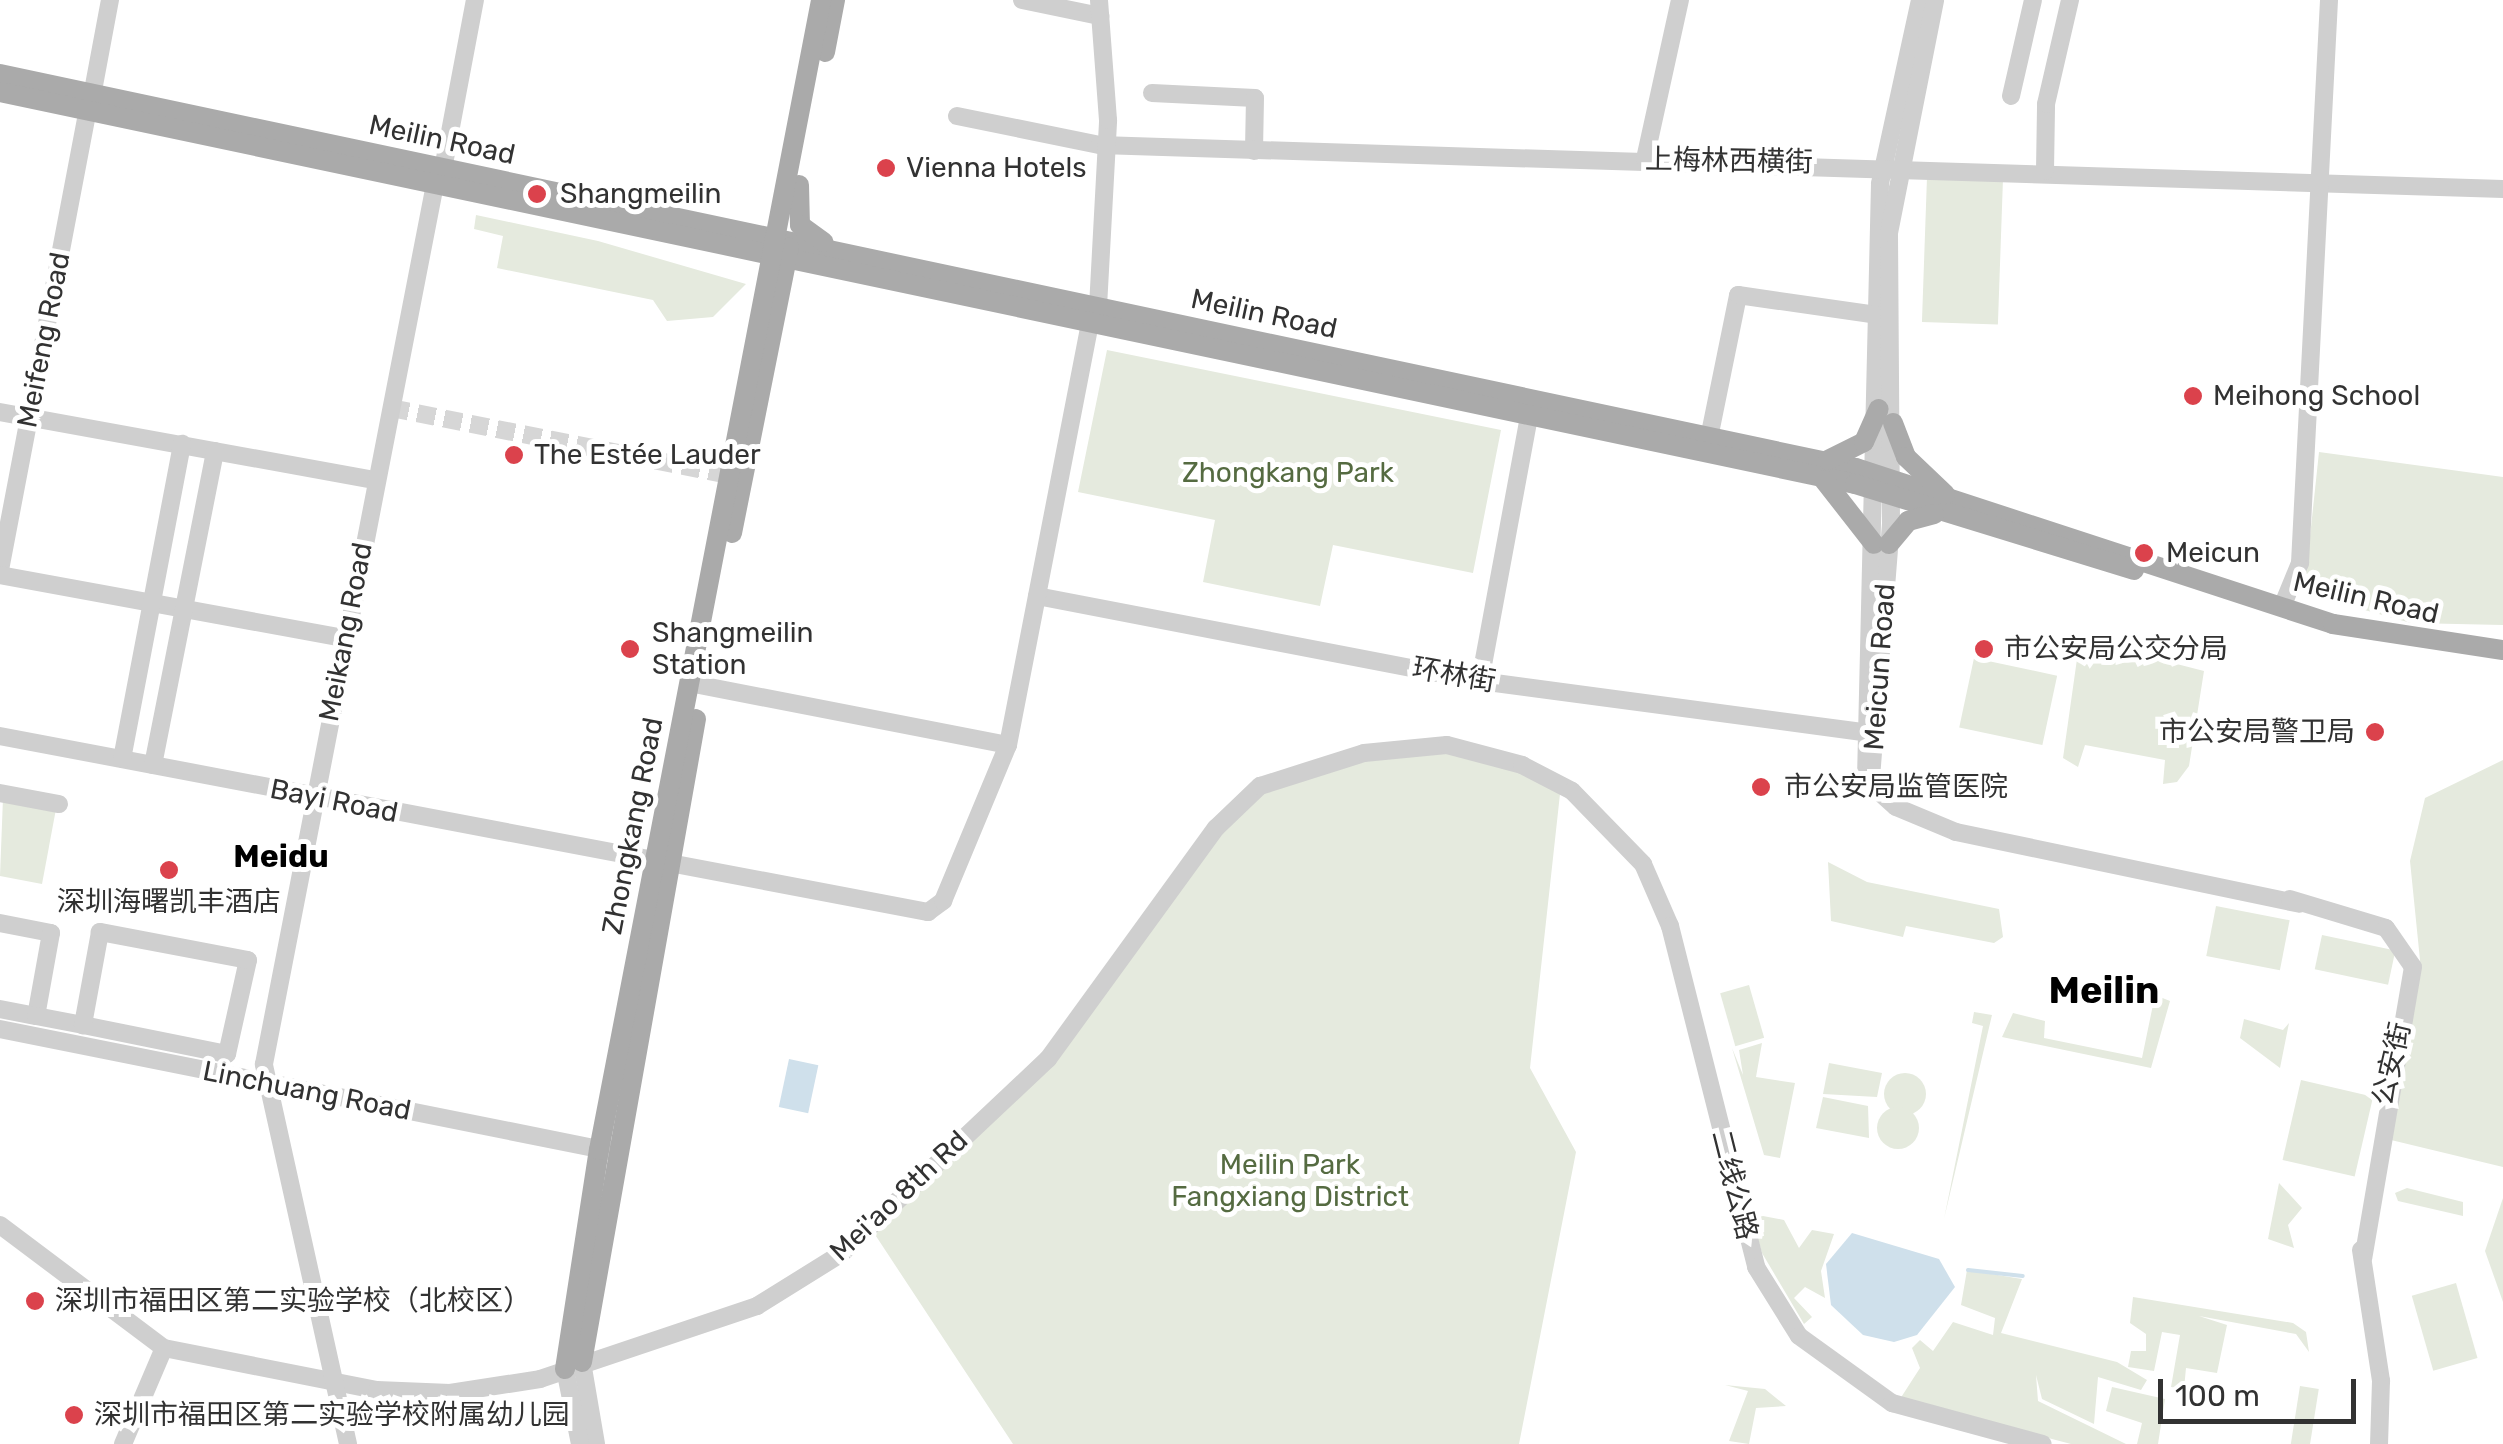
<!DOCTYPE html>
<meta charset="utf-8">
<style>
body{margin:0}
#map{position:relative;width:2503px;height:1444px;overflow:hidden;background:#fff;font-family:Rubik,"Noto Sans SC",sans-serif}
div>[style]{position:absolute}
.green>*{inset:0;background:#e5eade;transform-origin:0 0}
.round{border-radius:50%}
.water>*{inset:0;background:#cfe0eb;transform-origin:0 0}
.stream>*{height:4px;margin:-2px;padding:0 2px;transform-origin:2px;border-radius:2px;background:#cfe0eb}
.minor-tunnel>*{height:18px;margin-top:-9px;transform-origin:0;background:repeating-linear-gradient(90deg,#d6d6d6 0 18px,transparent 0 27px)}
.minor>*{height:18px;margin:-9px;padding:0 9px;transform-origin:9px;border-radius:9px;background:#cfcfcf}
.major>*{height:20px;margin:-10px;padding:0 10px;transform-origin:10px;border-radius:10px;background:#aaa}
.dots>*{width:28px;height:28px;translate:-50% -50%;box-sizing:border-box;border:5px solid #fff;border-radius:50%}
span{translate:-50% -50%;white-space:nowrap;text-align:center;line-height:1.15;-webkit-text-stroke:10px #fff;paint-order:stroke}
.street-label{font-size:28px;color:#323232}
.poi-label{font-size:28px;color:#323232}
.left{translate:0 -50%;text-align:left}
.right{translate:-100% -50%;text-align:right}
.park-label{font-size:28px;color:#556b41}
.quarter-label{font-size:32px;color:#000;font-weight:700}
.district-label{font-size:38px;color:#000;font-weight:700}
.scale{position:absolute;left:2158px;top:1379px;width:198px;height:45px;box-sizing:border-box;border:5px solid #323232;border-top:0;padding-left:12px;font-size:30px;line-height:35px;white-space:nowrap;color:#323232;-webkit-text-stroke:8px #fff;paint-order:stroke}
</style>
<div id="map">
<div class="green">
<div style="left:1927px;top:177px;width:76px;height:145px;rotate:2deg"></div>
<div style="clip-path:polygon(476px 215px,598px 241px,746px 284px,713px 317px,667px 321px,653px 300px,497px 268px,503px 236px,474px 229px)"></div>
<div style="clip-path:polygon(1107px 350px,1501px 430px,1473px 573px,1333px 545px,1320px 606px,1203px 582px,1215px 520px,1078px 492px)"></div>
<div style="clip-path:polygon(2319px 452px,2503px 477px,2503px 625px,2411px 623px,2304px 593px)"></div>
<div style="clip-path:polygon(2091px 642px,2204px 671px,2189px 766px,2177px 782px,2163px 784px,2165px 760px,2085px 745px,2078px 767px,2063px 758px,2077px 659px)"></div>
<div style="left:1974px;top:658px;width:85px;height:71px;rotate:12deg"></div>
<div style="clip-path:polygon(1482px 752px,1560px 794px,1530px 1068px,1576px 1152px,1519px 1444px,1013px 1444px,870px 1227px,1036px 1072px,1187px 867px,1260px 786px,1364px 753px)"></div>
<div style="clip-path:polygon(2503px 760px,2503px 1167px,2391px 1140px,2421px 970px,2410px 861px,2425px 798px)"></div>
<div style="clip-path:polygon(3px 798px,56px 809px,42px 884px,0 876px)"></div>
<div style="clip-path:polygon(1828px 862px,1867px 882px,1999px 909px,2003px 937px,1994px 943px,1906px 926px,1903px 937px,1831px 921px)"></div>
<div style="left:2216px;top:906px;width:75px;height:51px;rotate:11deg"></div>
<div style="left:2322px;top:935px;width:75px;height:35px;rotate:12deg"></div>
<div style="left:1749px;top:985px;width:55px;height:30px;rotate:74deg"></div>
<div style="clip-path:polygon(2155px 995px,2170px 1001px,2151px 1068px,2002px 1037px,2013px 1013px,2045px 1021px,2044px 1038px,2142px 1058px)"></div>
<div style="clip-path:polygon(1974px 1012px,1992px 1015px,1944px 1219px,1983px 1026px,1972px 1023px)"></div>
<div style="clip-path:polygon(2244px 1019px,2283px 1030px,2289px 1023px,2280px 1068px,2240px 1038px)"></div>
<div style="clip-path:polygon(1762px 1043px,1756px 1077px,1795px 1083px,1780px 1158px,1764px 1155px,1732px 1048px,1743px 1075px,1739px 1050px)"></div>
<div style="clip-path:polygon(1829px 1063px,1882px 1073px,1877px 1097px,1823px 1094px)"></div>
<div class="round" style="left:1884px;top:1073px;width:42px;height:42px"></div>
<div style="left:2301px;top:1080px;width:74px;height:82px;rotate:13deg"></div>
<div style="clip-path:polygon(1823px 1097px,1868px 1106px,1869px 1138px,1816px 1128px)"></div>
<div class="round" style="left:1877px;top:1107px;width:42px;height:42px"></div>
<div style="clip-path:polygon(2279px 1183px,2302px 1208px,2288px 1225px,2294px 1248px,2268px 1239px)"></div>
<div style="clip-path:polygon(2407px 1188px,2463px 1202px,2463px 1216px,2398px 1201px,2395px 1193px)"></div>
<div style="clip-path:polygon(2503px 1198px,2503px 1302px,2485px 1251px)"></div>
<div style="clip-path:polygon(1763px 1216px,1784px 1220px,1799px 1248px,1812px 1230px,1834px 1234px,1821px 1271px,1825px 1298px,1805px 1287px,1794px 1298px,1812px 1317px,1804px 1324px,1762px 1253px,1752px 1219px)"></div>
<div style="clip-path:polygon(1967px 1270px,2022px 1279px,2001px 1333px,2117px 1362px,2147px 1380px,2141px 1390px,2098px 1377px,2094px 1424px,2042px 1399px,2036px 1375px,2038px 1401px,2126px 1444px,2071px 1444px,1900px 1399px,1920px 1368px,1912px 1348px,1920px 1340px,1933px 1351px,1953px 1322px,1993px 1335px,1995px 1318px,1961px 1305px)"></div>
<div style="left:2456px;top:1283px;width:78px;height:46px;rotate:74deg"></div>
<div style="clip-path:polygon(2133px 1297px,2293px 1323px,2306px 1332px,2309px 1352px,2296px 1334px,2199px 1316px,2227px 1325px,2217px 1373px,2186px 1368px,2184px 1389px,2171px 1387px,2180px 1335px,2162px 1332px,2154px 1371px,2128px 1367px,2131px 1351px,2146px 1351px,2146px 1334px,2130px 1323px)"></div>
<div style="clip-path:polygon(1725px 1385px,1765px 1389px,1786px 1406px,1756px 1408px,1749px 1444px,1729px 1441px,1748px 1391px)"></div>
<div style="left:2300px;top:1386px;width:19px;height:59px;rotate:9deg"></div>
<div style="clip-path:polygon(2112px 1387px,2165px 1399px,2158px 1444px,2137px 1444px,2142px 1423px,2106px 1411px)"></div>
</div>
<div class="water">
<div style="left:789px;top:1059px;width:30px;height:49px;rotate:12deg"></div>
<div style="clip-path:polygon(1852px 1233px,1939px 1259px,1955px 1287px,1917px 1335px,1894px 1342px,1863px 1335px,1831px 1305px,1826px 1264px)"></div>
</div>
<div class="stream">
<div style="left:1968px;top:1270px;width:55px;rotate:6.2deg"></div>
</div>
<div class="minor-tunnel">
<div style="left:391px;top:408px;width:344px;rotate:11.2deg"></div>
</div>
<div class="minor">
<div style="left:1022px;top:0;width:80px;rotate:11.6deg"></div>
<div style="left:1920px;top:0;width:188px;rotate:102.3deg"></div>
<div style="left:1880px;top:184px;width:596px;rotate:91.35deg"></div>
<div style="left:1866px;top:780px;width:40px;rotate:42deg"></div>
<div style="left:1896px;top:807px;width:65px;rotate:22.6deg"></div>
<div style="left:1956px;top:832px;width:351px;rotate:11.8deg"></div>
<div style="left:1152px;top:93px;width:103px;rotate:2.8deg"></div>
<div style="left:1255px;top:98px;width:53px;rotate:91.1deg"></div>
<div style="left:92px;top:96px;width:98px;rotate:-79.4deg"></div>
<div style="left:2011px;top:96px;width:98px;rotate:-77.1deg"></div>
<div style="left:957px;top:116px;width:146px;rotate:11.5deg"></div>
<div style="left:1100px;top:145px;width:1404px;rotate:1.8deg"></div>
<div style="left:1645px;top:159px;width:163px;rotate:-77.6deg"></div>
<div style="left:443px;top:169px;width:172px;rotate:-79.3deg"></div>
<div style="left:2045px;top:171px;width:67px;rotate:-89.1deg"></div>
<div style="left:2046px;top:104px;width:107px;rotate:-77deg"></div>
<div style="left:1098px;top:307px;width:187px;rotate:-86.9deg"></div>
<div style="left:1108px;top:120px;width:120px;rotate:-94.3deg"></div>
<div style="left:0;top:412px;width:381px;rotate:10.3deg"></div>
<div style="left:1709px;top:438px;width:146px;rotate:-78.5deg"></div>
<div style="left:1738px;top:295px;width:147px;rotate:8.2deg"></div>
<div style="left:0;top:570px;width:468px;rotate:-79.2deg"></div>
<div style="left:0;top:575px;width:350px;rotate:10.4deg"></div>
<div style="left:1037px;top:596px;width:451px;rotate:10.9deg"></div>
<div style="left:1480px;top:681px;width:399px;rotate:7.6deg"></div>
<div style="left:2282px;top:607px;width:48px;rotate:-67.8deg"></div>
<div style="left:2300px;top:563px;width:564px;rotate:-87.05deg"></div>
<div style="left:1480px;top:681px;width:269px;rotate:-79.5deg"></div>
<div style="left:689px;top:683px;width:325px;rotate:11deg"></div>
<div style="left:0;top:736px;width:945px;rotate:10.74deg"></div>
<div style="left:928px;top:912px;width:19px;rotate:-36deg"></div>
<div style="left:943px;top:901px;width:169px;rotate:-67.4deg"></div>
<div style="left:1008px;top:745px;width:430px;rotate:-79deg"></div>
<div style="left:122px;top:759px;width:321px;rotate:-79.2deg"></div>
<div style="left:153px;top:765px;width:320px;rotate:-78.8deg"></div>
<div style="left:1871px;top:778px;width:257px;rotate:-85.5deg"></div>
<div style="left:1891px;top:522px;width:289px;rotate:-90.4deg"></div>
<div style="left:1889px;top:233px;width:237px;rotate:-78.8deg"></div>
<div style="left:0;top:793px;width:60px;rotate:10.6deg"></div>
<div style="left:2290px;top:899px;width:100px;rotate:16.8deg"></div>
<div style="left:2386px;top:928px;width:47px;rotate:55.3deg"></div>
<div style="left:2413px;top:967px;width:295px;rotate:99.7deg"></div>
<div style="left:0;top:923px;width:52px;rotate:11.1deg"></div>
<div style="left:51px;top:933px;width:84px;rotate:100.2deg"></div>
<div style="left:0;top:1009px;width:37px;rotate:11deg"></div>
<div style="left:36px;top:1016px;width:48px;rotate:10.8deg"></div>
<div style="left:83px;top:1025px;width:147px;rotate:11.4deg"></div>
<div style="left:227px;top:1054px;width:96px;rotate:-77.4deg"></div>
<div style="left:248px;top:960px;width:151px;rotate:-169.3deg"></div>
<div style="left:100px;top:932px;width:95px;rotate:100.4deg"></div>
<div style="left:0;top:1029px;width:626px;rotate:11.33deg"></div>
<div style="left:0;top:1225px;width:205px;rotate:36.9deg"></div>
<div style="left:164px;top:1348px;width:217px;rotate:11.2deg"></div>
<div style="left:377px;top:1390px;width:73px;rotate:2.4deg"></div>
<div style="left:450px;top:1393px;width:91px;rotate:-8.8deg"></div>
<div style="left:540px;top:1379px;width:229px;rotate:-18.6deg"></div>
<div style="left:757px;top:1306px;width:100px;rotate:-31.9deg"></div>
<div style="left:842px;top:1253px;width:283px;rotate:-43.3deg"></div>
<div style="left:1048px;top:1059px;width:286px;rotate:-54deg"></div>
<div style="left:1216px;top:828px;width:61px;rotate:-43.7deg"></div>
<div style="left:1260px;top:786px;width:109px;rotate:-17.6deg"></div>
<div style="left:1364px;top:753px;width:83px;rotate:-5.5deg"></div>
<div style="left:1447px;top:745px;width:78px;rotate:14.9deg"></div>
<div style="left:1522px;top:765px;width:56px;rotate:27.5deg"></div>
<div style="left:1572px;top:791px;width:102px;rotate:45.8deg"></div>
<div style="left:1643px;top:864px;width:68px;rotate:66.5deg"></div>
<div style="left:1670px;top:926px;width:352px;rotate:75.8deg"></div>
<div style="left:1756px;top:1267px;width:81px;rotate:58.1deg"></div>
<div style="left:1799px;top:1336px;width:115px;rotate:35.8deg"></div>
<div style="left:1892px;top:1403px;width:156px;rotate:15.2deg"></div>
<div style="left:2361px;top:1250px;width:133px;rotate:81.3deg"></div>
<div style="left:2381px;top:1381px;width:63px;rotate:91.8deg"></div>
<div style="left:582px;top:1362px;width:83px;rotate:80.3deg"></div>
<div style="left:565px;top:1369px;width:76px;rotate:78.7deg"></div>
<div style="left:123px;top:1444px;width:104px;rotate:-66.9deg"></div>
<div style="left:348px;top:1444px;width:389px;rotate:-102.5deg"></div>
<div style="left:264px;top:1064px;width:896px;rotate:-79deg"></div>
</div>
<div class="major">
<div style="left:825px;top:52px;width:53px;rotate:-79.1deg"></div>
<div style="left:0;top:74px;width:1897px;rotate:11.99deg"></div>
<div style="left:1856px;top:468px;width:502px;rotate:18.11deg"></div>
<div style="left:2333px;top:624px;width:172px;rotate:8.7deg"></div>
<div style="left:0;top:92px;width:1896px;rotate:11.93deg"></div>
<div style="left:1855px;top:484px;width:292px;rotate:17.1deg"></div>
<div style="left:799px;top:185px;width:40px;rotate:88.6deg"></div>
<div style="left:800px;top:225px;width:29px;rotate:36deg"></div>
<div style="left:1893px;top:423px;width:36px;rotate:69deg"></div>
<div style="left:1906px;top:457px;width:54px;rotate:43.5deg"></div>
<div style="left:1828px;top:460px;width:40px;rotate:-26.6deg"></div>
<div style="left:1864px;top:442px;width:36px;rotate:-66deg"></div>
<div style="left:1824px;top:480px;width:81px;rotate:52deg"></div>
<div style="left:732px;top:533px;width:291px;rotate:-78.7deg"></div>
<div style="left:1889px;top:544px;width:30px;rotate:-50deg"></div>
<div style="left:1908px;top:521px;width:27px;rotate:-15deg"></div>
<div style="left:582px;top:1362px;width:653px;rotate:-79.95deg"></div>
<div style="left:565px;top:1369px;width:222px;rotate:-81.2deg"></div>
<div style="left:599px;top:1150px;width:1171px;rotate:-79.07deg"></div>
</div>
<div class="dots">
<div style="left:886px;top:168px;background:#db424c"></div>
<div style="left:537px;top:194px;background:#db424c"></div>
<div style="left:2193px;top:396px;background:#db424c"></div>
<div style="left:514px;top:455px;background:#db424c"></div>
<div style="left:2144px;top:553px;background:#db424c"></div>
<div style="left:630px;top:649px;background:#db424c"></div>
<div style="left:1984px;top:649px;background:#db424c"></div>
<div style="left:2375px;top:732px;background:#db424c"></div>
<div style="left:1761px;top:787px;background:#db424c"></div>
<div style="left:169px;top:870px;background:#db424c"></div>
<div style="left:35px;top:1301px;background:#db424c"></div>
<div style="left:74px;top:1415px;background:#db424c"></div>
</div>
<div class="street-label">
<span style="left:442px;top:140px;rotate:12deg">Meilin Road</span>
<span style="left:1729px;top:161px;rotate:1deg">上梅林西横街</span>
<span style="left:1264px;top:314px;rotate:12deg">Meilin Road</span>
<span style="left:44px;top:340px;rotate:-79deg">Meifeng Road</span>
<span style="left:2366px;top:598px;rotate:13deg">Meilin Road</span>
<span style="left:346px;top:632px;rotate:-79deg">Meikang Road</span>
<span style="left:1880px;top:667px;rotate:-86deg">Meicun Road</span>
<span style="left:1454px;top:675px;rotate:10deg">环林街</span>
<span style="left:334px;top:801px;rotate:11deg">Bayi Road</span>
<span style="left:633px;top:826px;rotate:-79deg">Zhongkang Road</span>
<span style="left:2392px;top:1064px;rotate:-77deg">公安街</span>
<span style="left:307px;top:1091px;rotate:11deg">Linchuang Road</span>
<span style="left:1734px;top:1185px;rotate:76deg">二线公路</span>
<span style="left:899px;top:1196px;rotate:-43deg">Mei'ao 8th Rd</span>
</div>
<div class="poi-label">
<span class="left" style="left:906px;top:168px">Vienna Hotels</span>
<span class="left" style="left:560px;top:194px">Shangmeilin</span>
<span class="left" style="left:2213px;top:396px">Meihong School</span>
<span class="left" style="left:534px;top:455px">The Estée Lauder</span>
<span class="left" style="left:2166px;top:553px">Meicun</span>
<span class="left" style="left:652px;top:649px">Shangmeilin<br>Station</span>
<span class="left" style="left:2004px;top:649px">市公安局公交分局</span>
<span class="right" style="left:2355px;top:732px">市公安局警卫局</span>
<span class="left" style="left:1784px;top:787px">市公安局监管医院</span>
<span style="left:169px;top:902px">深圳海曙凯丰酒店</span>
<span class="left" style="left:55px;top:1301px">深圳市福田区第二实验学校（北校区）</span>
<span class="left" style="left:94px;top:1415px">深圳市福田区第二实验学校附属幼儿园</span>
</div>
<div class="park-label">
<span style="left:1288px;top:473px">Zhongkang Park</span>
<span style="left:1290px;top:1181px">Meilin Park<br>Fangxiang District</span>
</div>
<div class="quarter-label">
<span style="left:281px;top:856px">Meidu</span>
</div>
<div class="district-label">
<span style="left:2104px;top:991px">Meilin</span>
</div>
<div class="scale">100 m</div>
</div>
